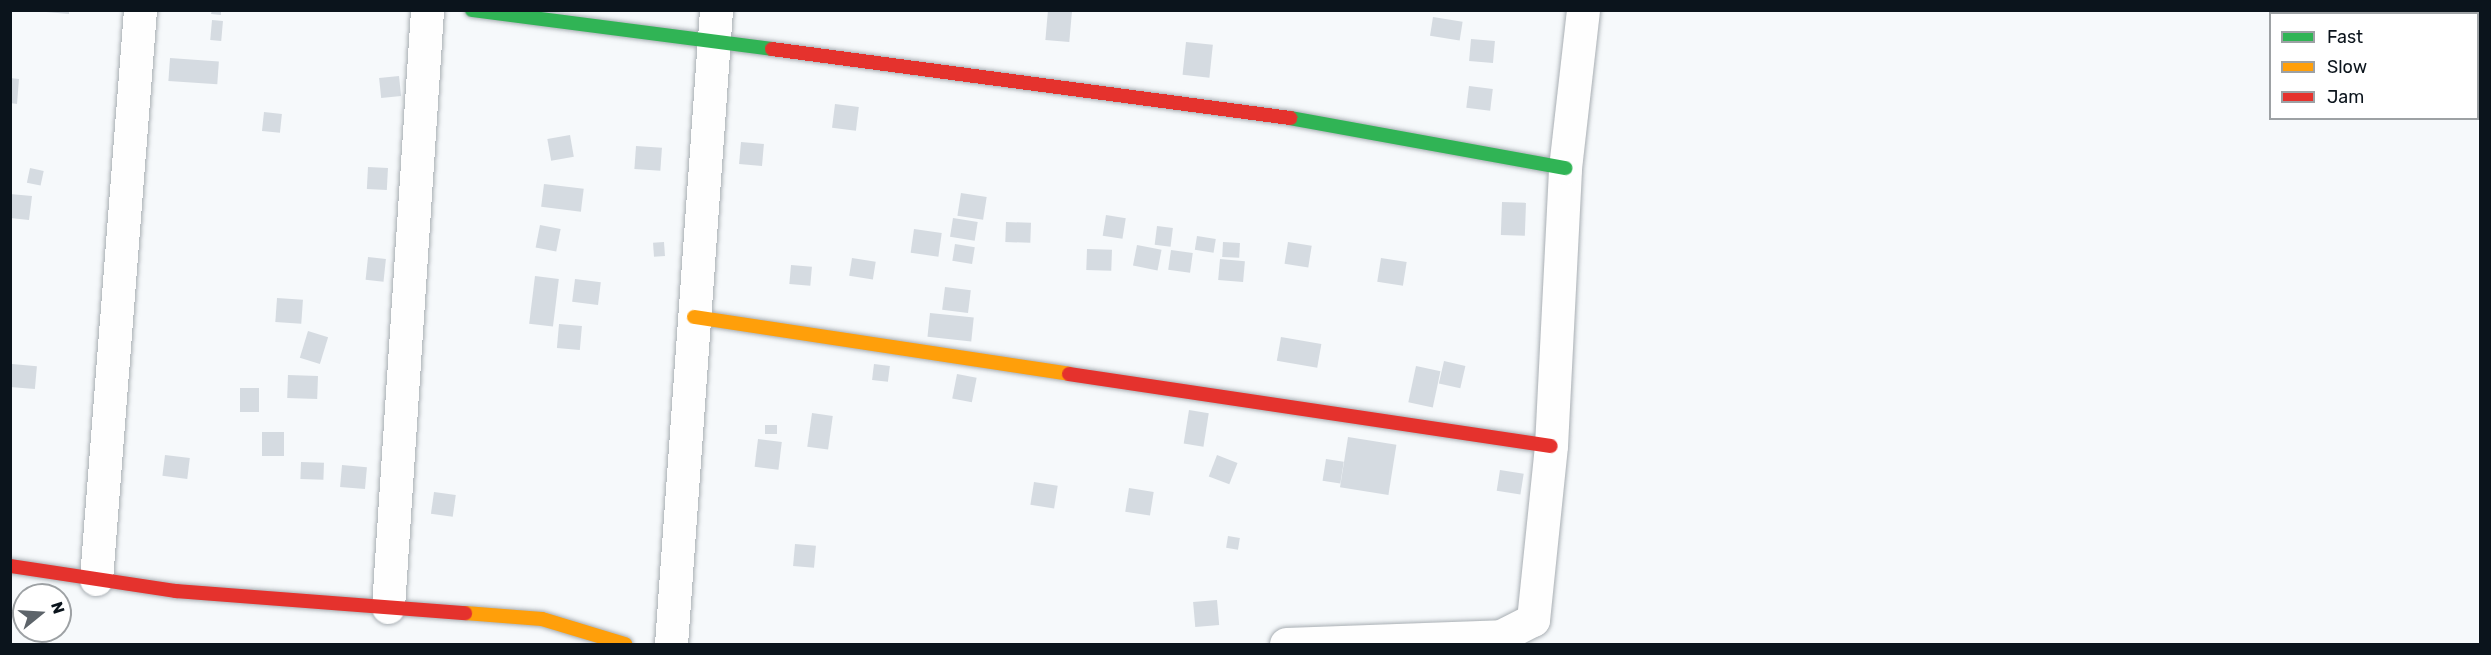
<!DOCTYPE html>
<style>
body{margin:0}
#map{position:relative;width:2491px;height:655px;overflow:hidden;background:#f6f9fb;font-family:Rubik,sans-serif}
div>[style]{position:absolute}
.building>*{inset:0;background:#d5dbe1;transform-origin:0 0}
.roads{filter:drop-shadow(0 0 2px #a8aeb3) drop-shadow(0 0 2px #a8aeb3)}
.street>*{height:33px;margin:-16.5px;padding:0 16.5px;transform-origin:16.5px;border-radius:16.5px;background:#fefefe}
.fast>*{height:14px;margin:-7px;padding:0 7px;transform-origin:7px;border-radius:7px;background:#30b455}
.slow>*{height:14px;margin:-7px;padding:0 7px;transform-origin:7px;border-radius:7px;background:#ff9f0a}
.jam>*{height:14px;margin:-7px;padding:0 7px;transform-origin:7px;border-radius:7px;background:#e5322d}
span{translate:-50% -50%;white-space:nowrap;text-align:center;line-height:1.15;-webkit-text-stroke:4.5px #fff;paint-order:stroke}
.frame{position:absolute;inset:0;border:12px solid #0b141c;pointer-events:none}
.legend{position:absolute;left:2269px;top:12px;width:210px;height:108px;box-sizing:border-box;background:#fff;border:2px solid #9da1a4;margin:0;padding:8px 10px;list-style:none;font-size:18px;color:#0b141c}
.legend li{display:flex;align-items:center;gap:12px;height:30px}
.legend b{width:30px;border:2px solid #9da1a4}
.north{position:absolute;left:12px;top:583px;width:60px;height:60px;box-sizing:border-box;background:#fff;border:2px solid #9da1a4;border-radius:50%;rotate:72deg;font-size:16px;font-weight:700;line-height:24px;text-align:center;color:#0b141c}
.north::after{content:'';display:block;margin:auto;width:21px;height:27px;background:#5d646a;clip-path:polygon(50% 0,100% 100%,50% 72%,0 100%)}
</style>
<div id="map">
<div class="building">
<div style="clip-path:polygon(46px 10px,69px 10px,69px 14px,46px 12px)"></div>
<div style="clip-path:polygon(212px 10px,221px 10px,221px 15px,211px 14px)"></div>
<div style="left:1048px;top:10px;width:24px;height:30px;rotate:5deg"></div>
<div style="left:1433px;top:17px;width:30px;height:19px;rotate:9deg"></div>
<div style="left:212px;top:20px;width:11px;height:20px;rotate:5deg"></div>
<div style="left:1471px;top:39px;width:24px;height:22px;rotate:5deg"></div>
<div style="left:1186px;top:42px;width:27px;height:33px;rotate:6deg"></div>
<div style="left:170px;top:58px;width:49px;height:23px;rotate:4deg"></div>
<div style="left:399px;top:76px;width:20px;height:20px;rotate:84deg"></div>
<div style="clip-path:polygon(10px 78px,19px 79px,17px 104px,10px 103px)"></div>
<div style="left:1469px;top:86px;width:24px;height:22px;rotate:7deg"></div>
<div style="left:835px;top:104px;width:24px;height:24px;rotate:7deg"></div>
<div style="left:264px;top:112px;width:18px;height:19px;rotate:6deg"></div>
<div style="left:570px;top:135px;width:22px;height:23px;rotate:80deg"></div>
<div style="left:741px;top:142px;width:23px;height:22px;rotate:5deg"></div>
<div style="left:636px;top:146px;width:26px;height:23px;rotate:4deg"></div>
<div style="left:368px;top:167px;width:20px;height:22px;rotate:3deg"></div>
<div style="left:30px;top:168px;width:14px;height:15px;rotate:12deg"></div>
<div style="left:544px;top:184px;width:40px;height:23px;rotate:7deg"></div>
<div style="left:961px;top:193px;width:26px;height:23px;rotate:9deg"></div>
<div style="clip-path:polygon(10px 194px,32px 196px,29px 220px,10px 218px)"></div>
<div style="left:1502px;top:202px;width:24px;height:33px;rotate:2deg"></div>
<div style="left:1106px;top:215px;width:20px;height:21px;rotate:9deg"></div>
<div style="left:953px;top:218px;width:25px;height:19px;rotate:9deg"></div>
<div style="left:1006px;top:222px;width:25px;height:20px;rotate:2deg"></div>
<div style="left:540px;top:225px;width:21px;height:23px;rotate:11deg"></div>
<div style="left:1157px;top:226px;width:16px;height:19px;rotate:7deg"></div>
<div style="left:914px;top:229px;width:28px;height:24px;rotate:8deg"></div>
<div style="left:1197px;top:236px;width:19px;height:14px;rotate:9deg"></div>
<div style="left:664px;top:242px;width:14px;height:11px;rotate:86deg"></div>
<div style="left:1223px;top:242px;width:17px;height:15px;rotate:3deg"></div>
<div style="left:1288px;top:242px;width:24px;height:22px;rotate:9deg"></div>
<div style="left:955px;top:244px;width:20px;height:17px;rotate:9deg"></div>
<div style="left:1137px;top:245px;width:25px;height:21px;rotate:11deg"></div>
<div style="left:1087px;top:249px;width:25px;height:21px;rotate:2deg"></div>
<div style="left:1171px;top:250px;width:22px;height:20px;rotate:8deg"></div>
<div style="left:368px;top:257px;width:18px;height:23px;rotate:6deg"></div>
<div style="left:852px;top:258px;width:24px;height:18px;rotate:9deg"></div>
<div style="left:1381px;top:258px;width:26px;height:24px;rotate:9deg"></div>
<div style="left:1220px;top:259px;width:25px;height:21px;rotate:5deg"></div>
<div style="left:791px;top:265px;width:21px;height:19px;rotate:5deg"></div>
<div style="left:535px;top:276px;width:24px;height:48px;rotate:7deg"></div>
<div style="left:575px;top:279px;width:26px;height:23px;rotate:7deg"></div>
<div style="left:945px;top:287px;width:26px;height:23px;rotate:7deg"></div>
<div style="left:277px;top:298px;width:26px;height:24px;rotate:4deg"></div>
<div style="left:930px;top:313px;width:44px;height:24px;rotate:6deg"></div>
<div style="left:559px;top:324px;width:23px;height:24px;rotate:5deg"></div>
<div style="left:308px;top:331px;width:21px;height:28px;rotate:17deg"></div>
<div style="left:1281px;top:337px;width:41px;height:24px;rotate:10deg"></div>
<div style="left:1444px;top:361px;width:22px;height:23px;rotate:13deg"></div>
<div style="left:12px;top:364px;width:25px;height:23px;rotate:5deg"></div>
<div style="left:874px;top:364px;width:16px;height:16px;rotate:7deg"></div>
<div style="left:1416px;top:366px;width:25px;height:37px;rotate:12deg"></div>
<div style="left:957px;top:374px;width:20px;height:25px;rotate:11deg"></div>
<div style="left:288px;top:375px;width:30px;height:23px;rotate:2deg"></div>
<div style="left:240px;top:388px;width:19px;height:24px"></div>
<div style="left:1189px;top:410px;width:20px;height:34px;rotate:9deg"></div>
<div style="left:812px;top:413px;width:21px;height:34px;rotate:8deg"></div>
<div style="left:765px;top:425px;width:12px;height:9px"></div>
<div style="left:262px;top:432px;width:22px;height:24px"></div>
<div style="left:1348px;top:437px;width:49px;height:51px;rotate:9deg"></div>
<div style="left:758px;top:439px;width:24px;height:28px;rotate:7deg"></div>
<div style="left:165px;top:455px;width:25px;height:21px;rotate:7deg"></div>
<div style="left:1217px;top:455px;width:22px;height:23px;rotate:21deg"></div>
<div style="left:1326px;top:459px;width:18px;height:22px;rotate:9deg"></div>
<div style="left:301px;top:462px;width:23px;height:17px;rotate:2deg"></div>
<div style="left:342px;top:465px;width:25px;height:22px;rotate:5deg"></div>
<div style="left:1500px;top:470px;width:24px;height:21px;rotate:9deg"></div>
<div style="left:1034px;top:482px;width:24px;height:23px;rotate:9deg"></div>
<div style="left:1129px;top:488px;width:25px;height:24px;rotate:9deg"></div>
<div style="left:434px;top:492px;width:22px;height:22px;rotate:8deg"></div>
<div style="left:1228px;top:536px;width:12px;height:12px;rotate:9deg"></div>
<div style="left:795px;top:544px;width:21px;height:22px;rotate:5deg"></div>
<div style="left:1217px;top:600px;width:25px;height:24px;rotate:85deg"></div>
</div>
<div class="roads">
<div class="street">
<div style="left:96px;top:579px;width:571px;rotate:-85.58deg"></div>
<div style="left:388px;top:607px;width:598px;rotate:-86.26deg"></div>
<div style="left:671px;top:644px;width:636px;rotate:-85.94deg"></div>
<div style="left:1286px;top:644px;width:215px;rotate:-2.1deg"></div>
<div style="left:1501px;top:636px;width:36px;rotate:-27deg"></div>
<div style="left:1533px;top:620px;width:175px;rotate:-84.1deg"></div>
<div style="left:1551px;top:446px;width:278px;rotate:-87.1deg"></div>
<div style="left:1565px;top:168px;width:159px;rotate:-83.5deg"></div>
</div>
<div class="fast">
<div style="left:472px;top:10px;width:303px;rotate:7.4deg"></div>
<div style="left:1290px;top:118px;width:280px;rotate:10.3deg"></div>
</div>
<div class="slow">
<div style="left:694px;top:317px;width:379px;rotate:8.6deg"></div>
<div style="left:465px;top:613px;width:77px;rotate:4.5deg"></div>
<div style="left:542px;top:619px;width:87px;rotate:16.8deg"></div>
</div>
<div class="jam">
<div style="left:772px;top:49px;width:523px;rotate:7.59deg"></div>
<div style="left:1069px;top:374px;width:487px;rotate:8.5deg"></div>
<div style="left:10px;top:566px;width:168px;rotate:8.6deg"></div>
<div style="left:176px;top:591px;width:290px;rotate:4.4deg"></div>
</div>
</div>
<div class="frame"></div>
<ul class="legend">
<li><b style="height:8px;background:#30b455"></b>Fast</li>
<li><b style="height:8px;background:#ff9f0a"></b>Slow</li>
<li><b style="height:8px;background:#e5322d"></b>Jam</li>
</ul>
<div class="north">N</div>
</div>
